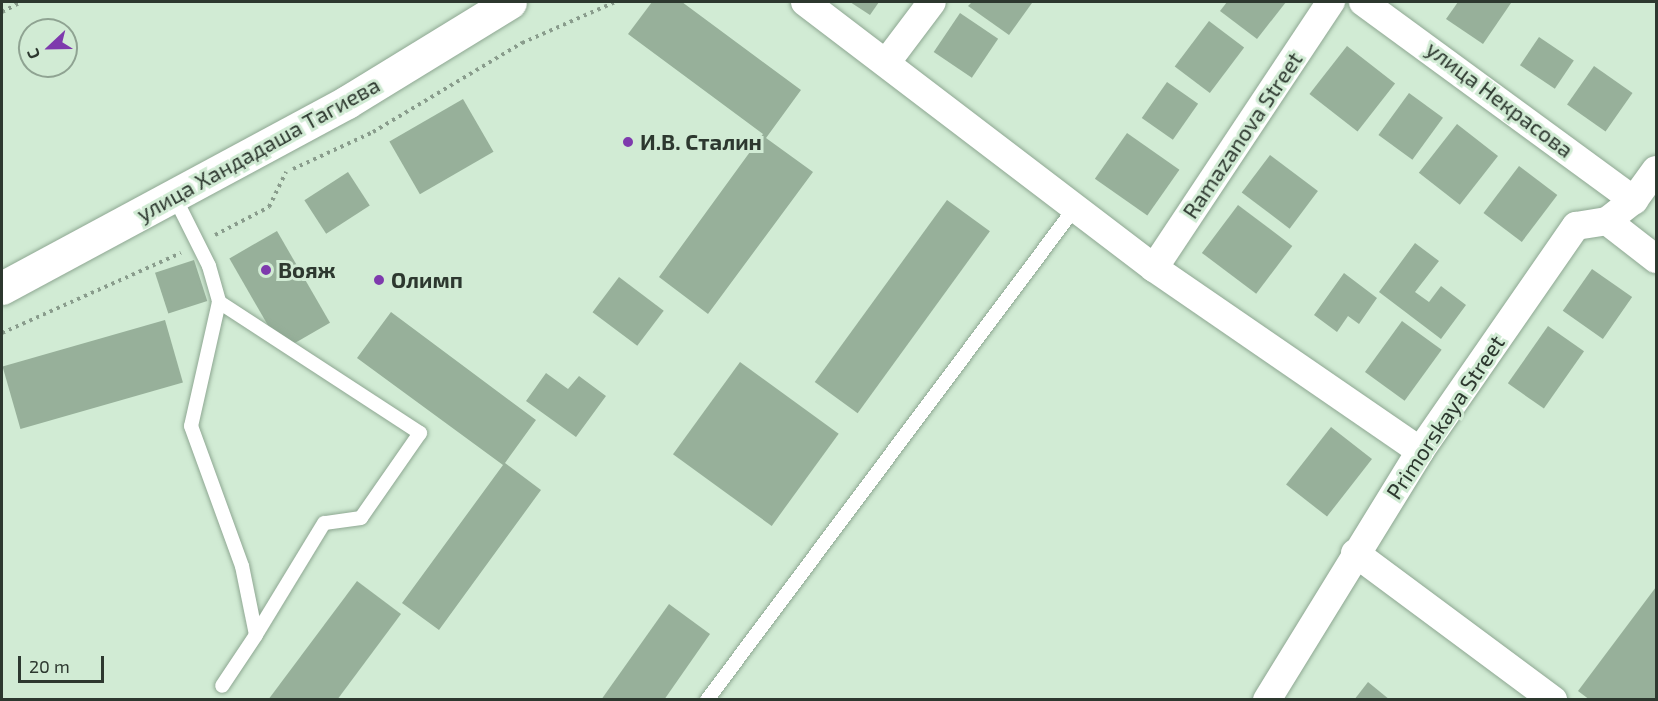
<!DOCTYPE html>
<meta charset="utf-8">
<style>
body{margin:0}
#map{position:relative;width:1658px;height:701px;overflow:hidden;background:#d1ebd4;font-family:"Exo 2",sans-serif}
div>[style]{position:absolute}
.building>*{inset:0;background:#97b09a;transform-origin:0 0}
.path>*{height:4px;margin-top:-2px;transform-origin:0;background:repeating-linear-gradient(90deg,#899c8c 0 3px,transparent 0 7.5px)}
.roads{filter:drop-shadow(0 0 2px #8ea792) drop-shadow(0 0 2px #8ea792)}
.lane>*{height:14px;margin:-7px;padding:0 7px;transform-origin:7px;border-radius:7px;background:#fff}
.street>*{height:28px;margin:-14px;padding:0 14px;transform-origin:14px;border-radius:14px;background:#fff}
.secondary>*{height:33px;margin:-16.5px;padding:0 16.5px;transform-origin:16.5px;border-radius:16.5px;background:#fff}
.dots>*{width:16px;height:16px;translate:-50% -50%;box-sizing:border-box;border:3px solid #d1ebd4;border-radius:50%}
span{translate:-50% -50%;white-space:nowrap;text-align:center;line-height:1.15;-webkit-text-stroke:6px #d1ebd4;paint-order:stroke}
.street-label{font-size:22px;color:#2d382f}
.poi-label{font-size:22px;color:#2d382f;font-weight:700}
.left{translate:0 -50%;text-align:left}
.frame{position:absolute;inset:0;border:3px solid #2d382f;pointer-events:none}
.north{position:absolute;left:18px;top:18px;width:60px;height:60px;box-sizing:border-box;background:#d1ebd4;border:2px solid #8fa392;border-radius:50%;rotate:248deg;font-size:16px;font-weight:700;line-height:24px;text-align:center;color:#2d382f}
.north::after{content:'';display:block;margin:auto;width:21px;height:27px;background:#7e3aad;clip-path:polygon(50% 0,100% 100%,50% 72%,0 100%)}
.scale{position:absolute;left:18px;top:656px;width:86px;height:27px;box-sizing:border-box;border:3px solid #2d382f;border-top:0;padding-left:8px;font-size:18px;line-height:21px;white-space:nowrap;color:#2d382f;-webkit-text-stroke:4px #d1ebd4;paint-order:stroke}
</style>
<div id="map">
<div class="building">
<div style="clip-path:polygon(652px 2px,682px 2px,801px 90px,766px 138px,813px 172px,708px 314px,659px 277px,763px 134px,628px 34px)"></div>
<div style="clip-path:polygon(850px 2px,879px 2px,870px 15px)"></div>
<div style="clip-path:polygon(972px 2px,1031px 2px,1032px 3px,1009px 35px,968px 6px)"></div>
<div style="clip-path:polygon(1227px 2px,1286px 2px,1257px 39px,1220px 11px)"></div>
<div style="clip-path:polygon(1458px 2px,1509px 2px,1511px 3px,1483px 44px,1446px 19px)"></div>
<div style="left:960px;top:13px;width:46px;height:47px;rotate:34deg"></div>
<div style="left:1209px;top:21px;width:44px;height:57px;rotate:37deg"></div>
<div style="left:1539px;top:37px;width:42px;height:34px;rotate:34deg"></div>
<div style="left:1347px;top:46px;width:61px;height:61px;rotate:38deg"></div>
<div style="left:1594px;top:66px;width:47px;height:47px;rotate:35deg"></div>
<div style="left:1167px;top:82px;width:38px;height:44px;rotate:35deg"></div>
<div style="left:1409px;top:93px;width:42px;height:52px;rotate:36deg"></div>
<div style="left:463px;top:99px;width:61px;height:85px;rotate:60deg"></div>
<div style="left:1457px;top:124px;width:52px;height:62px;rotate:38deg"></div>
<div style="left:1127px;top:133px;width:64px;height:56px;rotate:35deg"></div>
<div style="left:1270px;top:155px;width:60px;height:47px;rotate:37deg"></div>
<div style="left:1519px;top:166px;width:48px;height:59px;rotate:37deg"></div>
<div style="left:348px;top:172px;width:40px;height:52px;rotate:57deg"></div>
<div style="left:947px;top:200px;width:53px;height:225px;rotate:36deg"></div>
<div style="left:1238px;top:205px;width:68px;height:60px;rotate:37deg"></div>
<div style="left:277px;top:231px;width:106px;height:55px;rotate:60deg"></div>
<div style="clip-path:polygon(1415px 243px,1439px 261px,1415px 292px,1429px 302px,1441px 286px,1466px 305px,1441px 339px,1379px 292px)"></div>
<div style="left:194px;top:260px;width:43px;height:41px;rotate:72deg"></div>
<div style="left:1592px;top:269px;width:49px;height:51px;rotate:35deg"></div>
<div style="clip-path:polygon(1344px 273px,1377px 298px,1359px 324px,1348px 316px,1337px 332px,1314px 315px)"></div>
<div style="left:619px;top:277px;width:56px;height:44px;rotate:37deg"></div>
<div style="clip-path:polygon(391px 312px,536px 420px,505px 463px,541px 490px,439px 630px,402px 603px,503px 465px,357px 358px)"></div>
<div style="left:165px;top:320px;width:65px;height:169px;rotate:74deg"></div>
<div style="left:1402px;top:321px;width:49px;height:63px;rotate:36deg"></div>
<div style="left:1548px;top:326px;width:44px;height:70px;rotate:35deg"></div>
<div style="left:740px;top:362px;width:122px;height:114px;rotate:36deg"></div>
<div style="clip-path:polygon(546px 373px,568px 389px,579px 376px,606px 396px,576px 437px,526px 401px)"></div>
<div style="left:1331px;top:427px;width:52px;height:73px;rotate:38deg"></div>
<div style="clip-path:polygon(357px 581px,401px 614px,337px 700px,268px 700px)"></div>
<div style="clip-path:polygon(1656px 587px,1656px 700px,1590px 700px,1578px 691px)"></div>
<div style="clip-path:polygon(669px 604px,710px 634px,664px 700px,601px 700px)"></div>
<div style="clip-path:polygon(1368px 682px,1390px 700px,1354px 700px)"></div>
</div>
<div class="path">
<div style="left:2px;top:12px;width:21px;rotate:-28deg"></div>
<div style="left:293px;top:169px;width:88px;rotate:-24.8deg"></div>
<div style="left:373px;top:132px;width:174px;rotate:-30.9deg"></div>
<div style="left:522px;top:43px;width:102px;rotate:-23.8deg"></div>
<div style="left:215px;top:235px;width:61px;rotate:-27.4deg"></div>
<div style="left:269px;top:207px;width:39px;rotate:-64deg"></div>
<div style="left:2px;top:333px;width:196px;rotate:-24.1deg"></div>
</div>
<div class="roads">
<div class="lane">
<div style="left:174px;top:196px;width:78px;rotate:63.4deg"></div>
<div style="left:209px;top:266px;width:37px;rotate:74deg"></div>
<div style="left:219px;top:302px;width:127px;rotate:102.7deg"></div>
<div style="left:191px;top:426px;width:149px;rotate:70deg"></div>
<div style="left:242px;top:566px;width:70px;rotate:78.5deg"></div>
<div style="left:256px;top:635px;width:61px;rotate:123.7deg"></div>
<div style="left:219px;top:302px;width:240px;rotate:33.1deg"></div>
<div style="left:420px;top:433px;width:103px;rotate:124.8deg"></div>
<div style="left:361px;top:518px;width:37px;rotate:172deg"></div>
<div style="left:324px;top:523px;width:131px;rotate:121.3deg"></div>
<div style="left:707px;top:700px;width:613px;rotate:-53.22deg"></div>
</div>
<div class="street">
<div style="left:805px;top:2px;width:439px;rotate:37.3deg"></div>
<div style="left:1154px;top:268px;width:323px;rotate:34.5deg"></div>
<div style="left:1363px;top:2px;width:336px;rotate:36.2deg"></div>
<div style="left:886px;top:63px;width:76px;rotate:-53deg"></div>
<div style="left:1607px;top:221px;width:62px;rotate:37.8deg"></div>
<div style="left:1154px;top:268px;width:320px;rotate:-56.4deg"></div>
<div style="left:1355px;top:553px;width:247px;rotate:36.6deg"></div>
<div style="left:1267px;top:700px;width:292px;rotate:-58.4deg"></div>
<div style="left:1420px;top:451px;width:274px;rotate:-55.3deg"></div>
<div style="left:1576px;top:226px;width:31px;rotate:-9deg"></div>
<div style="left:1607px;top:221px;width:34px;rotate:-38deg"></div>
<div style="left:1634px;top:200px;width:37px;rotate:-54deg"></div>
</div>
<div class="secondary">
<div style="left:2px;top:288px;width:392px;rotate:-28.3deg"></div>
<div style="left:347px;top:102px;width:191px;rotate:-31.5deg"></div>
</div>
</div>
<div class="dots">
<div style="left:628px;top:142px;background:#7e3aad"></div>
<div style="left:266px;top:270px;background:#7e3aad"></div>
<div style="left:379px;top:280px;background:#7e3aad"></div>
</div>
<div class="street-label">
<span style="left:1500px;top:99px;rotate:37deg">улица Некрасова</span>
<span style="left:1242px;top:135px;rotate:-56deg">Ramazanova Street</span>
<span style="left:258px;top:149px;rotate:-29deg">улица Хандадаша Тагиева</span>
<span style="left:1445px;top:417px;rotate:-56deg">Primorskaya Street</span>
</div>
<div class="poi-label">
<span class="left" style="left:640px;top:142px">И.В. Сталин</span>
<span class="left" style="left:278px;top:270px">Вояж</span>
<span class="left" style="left:391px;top:280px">Олимп</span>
</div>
<div class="frame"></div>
<div class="north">С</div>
<div class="scale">20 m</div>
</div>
